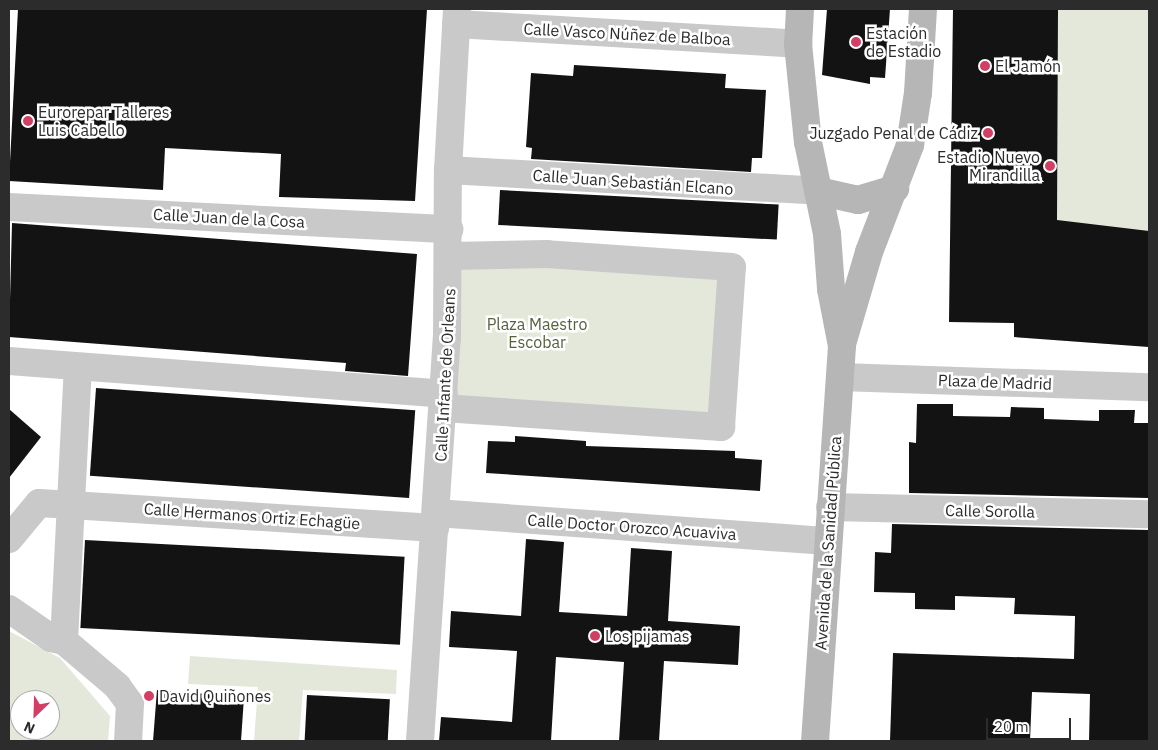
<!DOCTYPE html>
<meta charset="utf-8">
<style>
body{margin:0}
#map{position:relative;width:1158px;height:750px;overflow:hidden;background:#fff;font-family:"IBM Plex Sans",sans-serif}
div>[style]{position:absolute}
.green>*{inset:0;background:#e4e8da;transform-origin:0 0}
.building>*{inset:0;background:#131313;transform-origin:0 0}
.minor>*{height:28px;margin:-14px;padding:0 14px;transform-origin:14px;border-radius:14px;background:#c9c9c9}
.tertiary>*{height:28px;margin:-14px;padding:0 14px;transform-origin:14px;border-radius:14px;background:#c9c9c9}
.secondary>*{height:28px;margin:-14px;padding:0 14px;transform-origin:14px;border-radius:14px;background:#b6b6b6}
.dots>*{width:14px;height:14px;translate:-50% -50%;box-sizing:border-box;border:2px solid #fff;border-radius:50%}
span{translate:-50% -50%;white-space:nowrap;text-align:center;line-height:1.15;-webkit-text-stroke:5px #fff;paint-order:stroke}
.poi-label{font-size:16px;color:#2c2c2c}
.left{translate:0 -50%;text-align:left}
.right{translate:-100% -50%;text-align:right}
.street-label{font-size:16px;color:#2c2c2c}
.park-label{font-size:16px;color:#55623e}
.frame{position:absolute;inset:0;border:10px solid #2c2c2c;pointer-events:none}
.north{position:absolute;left:10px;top:690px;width:50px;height:50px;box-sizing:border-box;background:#fff;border:1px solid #ababab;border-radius:50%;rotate:204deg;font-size:14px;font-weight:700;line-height:20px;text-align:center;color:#2c2c2c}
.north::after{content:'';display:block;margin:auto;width:18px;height:22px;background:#d13f64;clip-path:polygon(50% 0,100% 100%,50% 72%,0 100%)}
.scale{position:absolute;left:986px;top:718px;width:85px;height:22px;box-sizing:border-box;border:2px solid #2c2c2c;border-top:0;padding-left:6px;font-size:15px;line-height:18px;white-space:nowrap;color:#2c2c2c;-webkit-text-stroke:4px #fff;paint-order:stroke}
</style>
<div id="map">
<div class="green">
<div style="clip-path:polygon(953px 9px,1149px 9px,1149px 347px,1014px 337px,1014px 323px,949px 322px)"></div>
<div style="left:460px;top:254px;width:266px;height:147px;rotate:4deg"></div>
<div style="clip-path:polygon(evenodd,9px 631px,60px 658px,110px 716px,108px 741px,9px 741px,9px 631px,20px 700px,50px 700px,50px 730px,20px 730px,20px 700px)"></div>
<div style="clip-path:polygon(190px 656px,397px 670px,396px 694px,303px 690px,299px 741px,254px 741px,258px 687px,188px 684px)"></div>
</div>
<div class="building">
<div style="clip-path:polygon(18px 9px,427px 9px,415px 201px,279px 197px,281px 154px,165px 148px,163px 190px,9px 181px)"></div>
<div style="clip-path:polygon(827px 9px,890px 9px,885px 78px,870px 77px,870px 84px,822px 75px)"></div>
<div style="clip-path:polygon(953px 9px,1058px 9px,1057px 220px,1149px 231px,1149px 347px,1014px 337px,1014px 323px,949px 322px)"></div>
<div style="clip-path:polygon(574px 65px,726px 74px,725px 88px,766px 90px,762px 158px,752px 158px,751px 172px,531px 159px,532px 148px,526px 147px,531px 73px,573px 76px)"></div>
<div style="left:500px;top:190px;width:279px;height:35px;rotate:3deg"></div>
<div style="clip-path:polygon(12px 223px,417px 254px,408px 376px,345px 371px,346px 363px,9px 337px)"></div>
<div style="left:96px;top:388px;width:320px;height:88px;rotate:4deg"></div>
<div style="clip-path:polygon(917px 404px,953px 404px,953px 416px,1010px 417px,1011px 407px,1044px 408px,1044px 419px,1099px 421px,1099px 410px,1135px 410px,1134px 423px,1149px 423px,1149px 498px,909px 493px,909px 442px,916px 443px)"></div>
<div style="clip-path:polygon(9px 409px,41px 437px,9px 478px)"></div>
<div style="clip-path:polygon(515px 436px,586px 441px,586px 446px,735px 451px,735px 458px,762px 460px,760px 491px,486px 473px,488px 441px,515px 442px)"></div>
<div style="clip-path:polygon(892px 524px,1149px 530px,1149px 741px,1089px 741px,1090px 694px,1032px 692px,1030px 741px,890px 741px,893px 653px,1074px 659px,1075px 616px,1014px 614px,1015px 598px,955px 596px,955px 610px,915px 609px,915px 593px,874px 592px,875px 552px,891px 553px)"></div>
<div style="clip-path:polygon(526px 539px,564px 542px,559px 612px,627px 616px,631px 548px,672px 551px,668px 621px,740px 626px,738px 665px,664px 661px,659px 741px,619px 741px,624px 662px,556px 657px,551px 741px,439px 741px,441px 717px,512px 722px,517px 651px,449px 647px,451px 611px,521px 616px)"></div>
<div style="left:85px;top:540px;width:320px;height:88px;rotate:3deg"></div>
<div style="clip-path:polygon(157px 690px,244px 697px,241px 741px,153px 741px)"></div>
<div style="left:307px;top:695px;width:83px;height:46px;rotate:3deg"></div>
</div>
<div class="minor">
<div style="left:456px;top:24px;width:343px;rotate:3.3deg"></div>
<div style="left:448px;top:170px;width:371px;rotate:3.2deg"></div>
<div style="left:9px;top:207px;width:441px;rotate:2.9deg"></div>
<div style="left:9px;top:361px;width:436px;rotate:4.3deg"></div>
<div style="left:443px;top:408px;width:279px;rotate:3.9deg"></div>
<div style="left:721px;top:427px;width:160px;rotate:-86.1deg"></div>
<div style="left:732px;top:267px;width:185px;rotate:-176deg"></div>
<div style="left:547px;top:254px;width:96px;rotate:178.8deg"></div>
<div style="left:830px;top:507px;width:319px;rotate:1.3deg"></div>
<div style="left:436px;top:513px;width:393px;rotate:4.1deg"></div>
<div style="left:9px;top:539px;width:47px;rotate:-50.2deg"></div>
<div style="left:39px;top:503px;width:397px;rotate:3.6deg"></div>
<div style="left:9px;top:609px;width:51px;rotate:34.6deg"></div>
<div style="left:51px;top:638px;width:13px;rotate:13deg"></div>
<div style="left:64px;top:641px;width:70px;rotate:40.3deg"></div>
<div style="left:117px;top:686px;width:22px;rotate:54deg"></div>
<div style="left:130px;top:704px;width:37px;rotate:93deg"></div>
<div style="left:64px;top:641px;width:274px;rotate:-87.1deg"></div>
<div style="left:420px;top:741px;width:404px;rotate:-86.2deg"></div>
<div style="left:447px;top:338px;width:168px;rotate:-89.7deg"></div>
<div style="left:448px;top:170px;width:161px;rotate:-86.8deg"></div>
</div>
<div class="tertiary">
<div style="left:840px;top:377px;width:309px;rotate:1.9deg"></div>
</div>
<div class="secondary">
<div style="left:800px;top:9px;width:35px;rotate:93deg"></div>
<div style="left:798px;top:44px;width:99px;rotate:84.2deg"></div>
<div style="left:808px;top:142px;width:94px;rotate:78.3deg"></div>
<div style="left:827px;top:234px;width:55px;rotate:85.8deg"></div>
<div style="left:831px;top:289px;width:58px;rotate:79.1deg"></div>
<div style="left:842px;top:346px;width:396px;rotate:93.9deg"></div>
<div style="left:818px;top:191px;width:41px;rotate:12.7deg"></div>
<div style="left:858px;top:200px;width:39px;rotate:-17deg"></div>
<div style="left:842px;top:344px;width:96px;rotate:-73.6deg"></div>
<div style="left:869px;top:252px;width:115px;rotate:-69deg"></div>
<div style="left:910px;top:145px;width:53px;rotate:-81.3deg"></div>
<div style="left:918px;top:93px;width:84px;rotate:-86.6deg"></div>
</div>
<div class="dots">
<div style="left:856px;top:42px;background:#d13f64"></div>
<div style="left:985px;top:66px;background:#d13f64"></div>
<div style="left:28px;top:121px;background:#d13f64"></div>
<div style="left:988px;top:133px;background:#d13f64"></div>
<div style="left:1050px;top:166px;background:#d13f64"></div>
<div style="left:595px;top:636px;background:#d13f64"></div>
<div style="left:149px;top:696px;background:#d13f64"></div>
</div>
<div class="poi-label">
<span class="left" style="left:866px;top:42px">Estación<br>de Estadio</span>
<span class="left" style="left:995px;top:66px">El Jamón</span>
<span class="left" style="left:38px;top:121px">Eurorepar Talleres<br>Luis Cabello</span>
<span class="right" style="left:978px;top:133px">Juzgado Penal de Cádiz</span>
<span class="right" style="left:1040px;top:166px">Estadio Nuevo<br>Mirandilla</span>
<span class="left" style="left:605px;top:636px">Los pijamas</span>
<span class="left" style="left:159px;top:696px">David Quiñones</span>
</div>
<div class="street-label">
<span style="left:627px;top:34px;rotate:3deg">Calle Vasco Núñez de Balboa</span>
<span style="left:633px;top:182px;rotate:4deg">Calle Juan Sebastián Elcano</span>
<span style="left:229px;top:218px;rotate:3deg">Calle Juan de la Cosa</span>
<span style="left:445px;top:375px;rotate:-87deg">Calle Infante de Orleans</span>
<span style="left:995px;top:382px;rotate:2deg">Plaza de Madrid</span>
<span style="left:990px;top:511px;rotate:1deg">Calle Sorolla</span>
<span style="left:252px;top:516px;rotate:4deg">Calle Hermanos Ortiz Echagüe</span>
<span style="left:632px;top:527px;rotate:4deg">Calle Doctor Orozco Acuaviva</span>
<span style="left:828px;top:543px;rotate:-86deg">Avenida de la Sanidad Pública</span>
</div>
<div class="park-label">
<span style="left:537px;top:333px">Plaza Maestro<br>Escobar</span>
</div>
<div class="frame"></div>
<div class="north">N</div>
<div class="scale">20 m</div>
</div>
